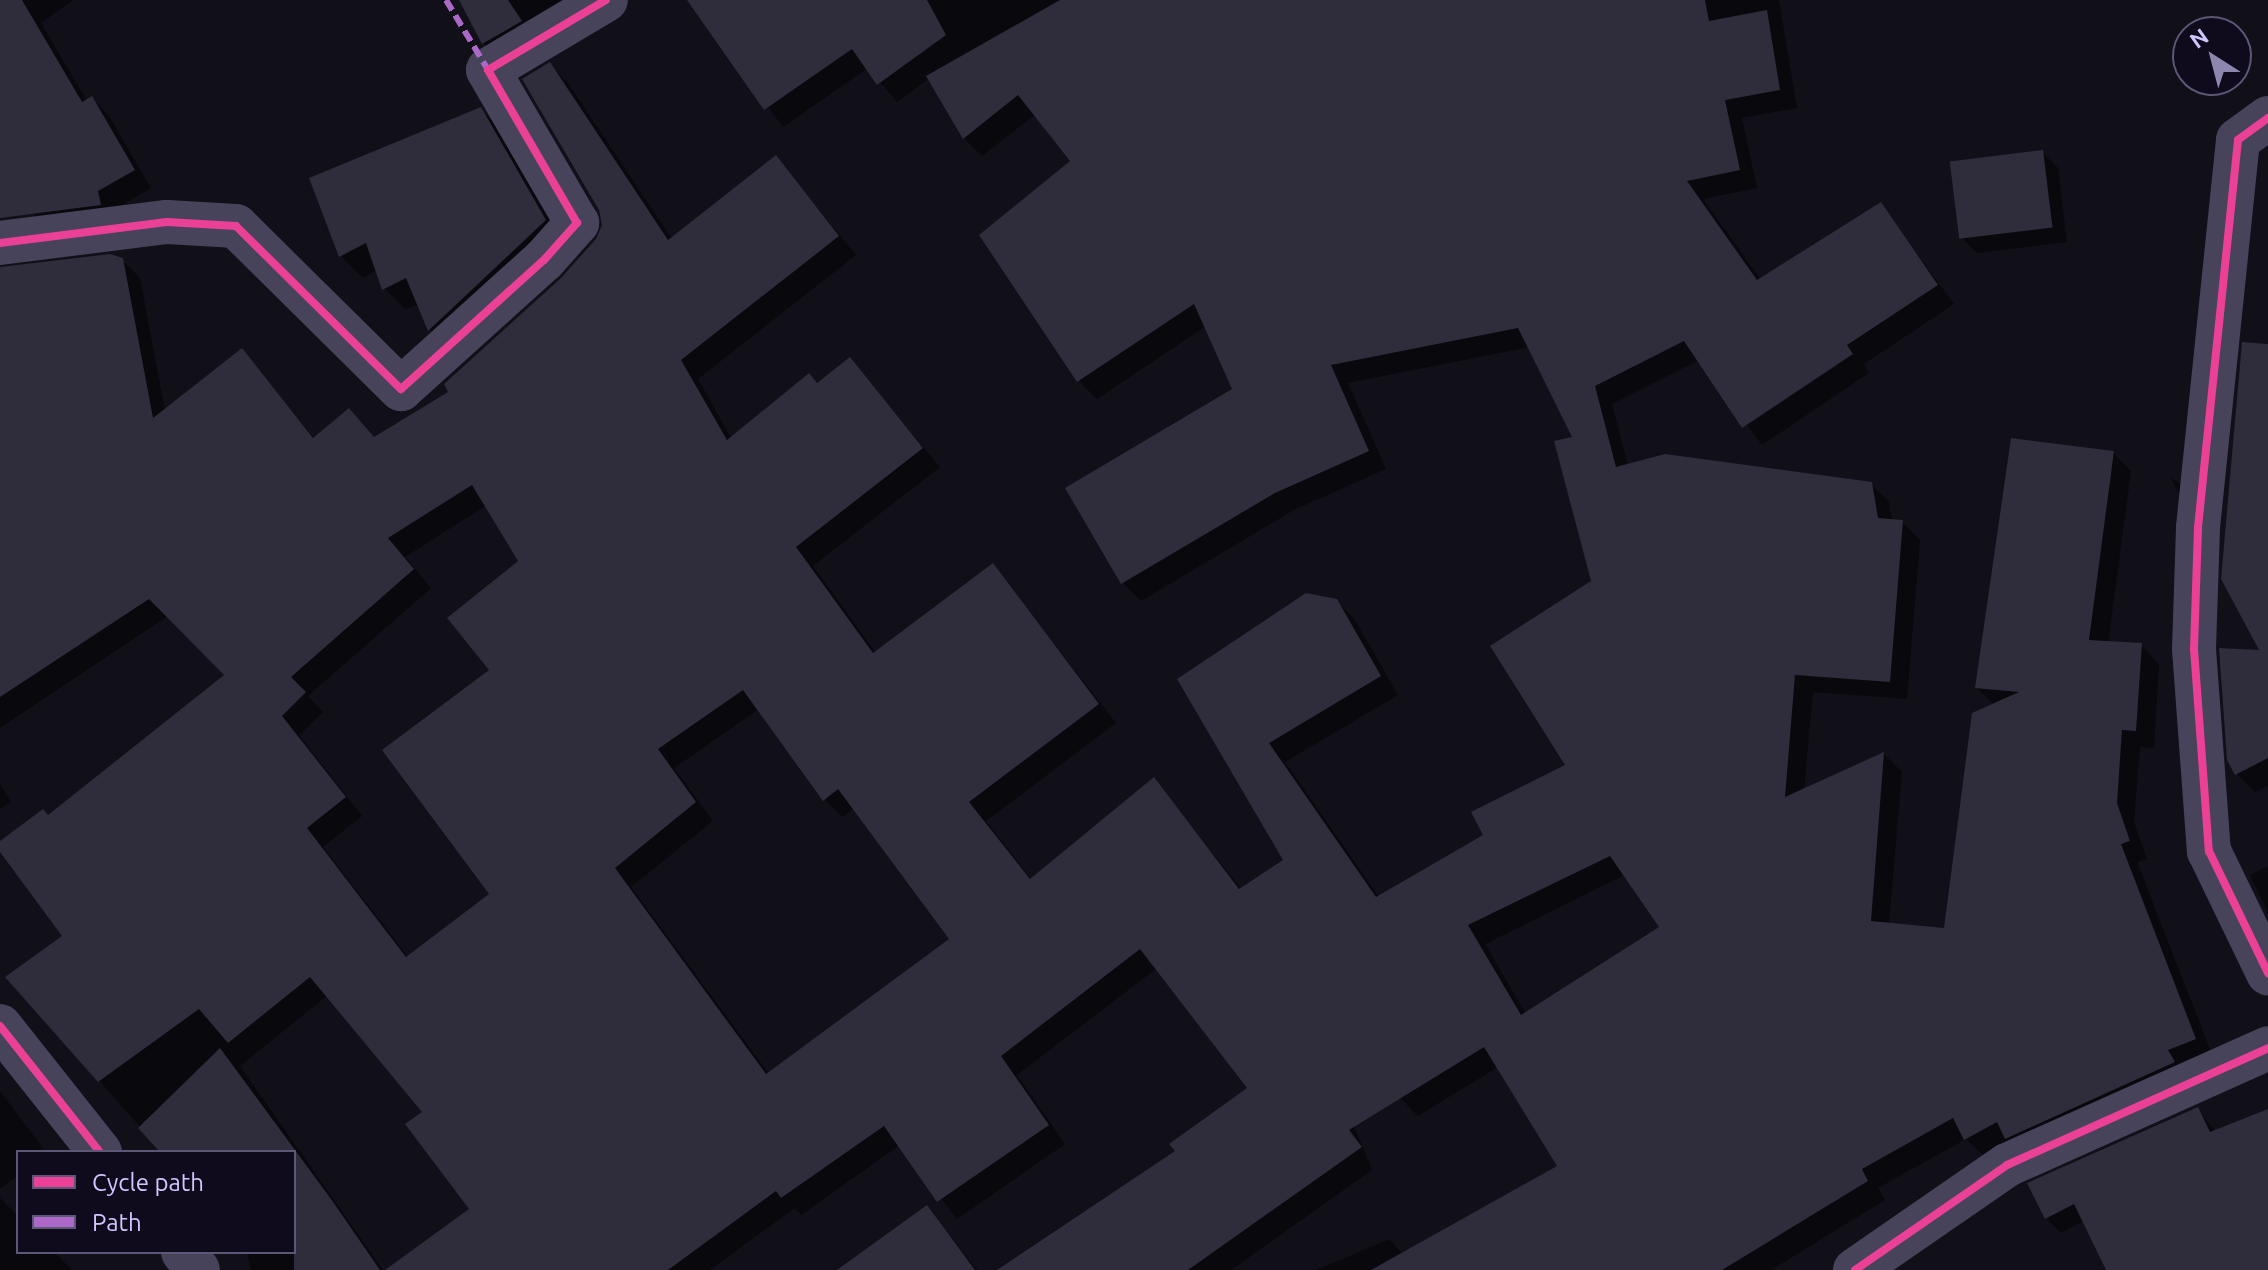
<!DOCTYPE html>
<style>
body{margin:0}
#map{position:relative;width:2268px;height:1270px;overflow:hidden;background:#110f18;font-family:Ubuntu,sans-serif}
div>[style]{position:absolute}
.shadow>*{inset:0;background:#0007}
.building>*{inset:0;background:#2f2c3c;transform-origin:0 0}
.minor>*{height:44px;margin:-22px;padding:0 22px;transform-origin:22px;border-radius:22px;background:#46435a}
.quiet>*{height:6px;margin-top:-3px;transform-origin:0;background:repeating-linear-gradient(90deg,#ac68c9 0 12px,transparent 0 18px)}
.cycleway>*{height:8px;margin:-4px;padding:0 4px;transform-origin:4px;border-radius:4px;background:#ea4096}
span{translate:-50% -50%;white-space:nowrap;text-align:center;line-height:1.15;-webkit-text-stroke:6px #0f0b1c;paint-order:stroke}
.legend{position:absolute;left:16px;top:1150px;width:280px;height:104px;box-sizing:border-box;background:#0f0b1c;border:2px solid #5c5677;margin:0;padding:10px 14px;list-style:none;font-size:24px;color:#d0c6ff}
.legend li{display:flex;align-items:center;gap:16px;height:40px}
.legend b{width:40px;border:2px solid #5c5677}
.north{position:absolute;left:2172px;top:16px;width:80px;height:80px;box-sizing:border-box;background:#0f0b1c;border:2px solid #5c5677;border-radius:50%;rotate:324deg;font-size:22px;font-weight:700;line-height:32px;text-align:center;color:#d0c6ff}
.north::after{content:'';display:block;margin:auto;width:28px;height:36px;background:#8d86ae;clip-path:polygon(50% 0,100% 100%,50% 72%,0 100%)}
</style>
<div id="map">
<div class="shadow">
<div style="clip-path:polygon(0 0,73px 0,41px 23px,87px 101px,92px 98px,109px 116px,151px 188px,115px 209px,51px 230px,33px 213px,0 155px)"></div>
<div style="clip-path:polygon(461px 0,611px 0,502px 61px,484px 43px)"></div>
<div style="clip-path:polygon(evenodd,689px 0,1779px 0,1797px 108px,1742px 118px,1757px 188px,1703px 199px,1761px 280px,1880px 204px,1954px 304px,1864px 364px,1869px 373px,1762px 445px,1699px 360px,1612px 404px,1628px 466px,1871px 484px,1889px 502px,1892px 521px,1902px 522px,1920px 540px,1907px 699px,1813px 692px,1804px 790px,1884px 754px,1902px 772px,1889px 924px,1946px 930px,1994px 705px,1977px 688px,2113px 453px,2131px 471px,2108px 644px,2141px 645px,2159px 664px,2154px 748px,2140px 747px,2134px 822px,2147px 859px,2137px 862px,2213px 1057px,1984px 1156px,1966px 1139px,1878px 1188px,1885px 1200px,1771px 1270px,1498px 1270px,1559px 1167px,1498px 1067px,1418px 1116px,1400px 1098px,1330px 1068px,1372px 1170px,1231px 1270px,1001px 1270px,1177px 1152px,1250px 1089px,1157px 968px,1017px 1075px,1065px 1144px,957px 1219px,900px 1145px,801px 1215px,795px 1208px,710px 1270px,408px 1270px,472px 1210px,424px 1113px,328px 995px,240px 1066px,383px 1270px,251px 1270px,247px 1252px,294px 1252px,294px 1152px,174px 1152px,142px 1129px,8px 977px,65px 936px,0 843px,48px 817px,227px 675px,168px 616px,0 728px,0 269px,122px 260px,140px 278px,165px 411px,241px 351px,315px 439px,349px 411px,376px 439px,451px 393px,598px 240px,604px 225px,600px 210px,550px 65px,568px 83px,672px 239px,776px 158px,856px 255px,698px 379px,732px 439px,850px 360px,940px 467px,813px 566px,876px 653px,993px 566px,1116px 723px,986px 821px,1032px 880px,1154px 780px,1242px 890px,1286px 860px,1180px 680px,1336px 601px,1355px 620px,1398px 695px,1285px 762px,1379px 897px,1485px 836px,1568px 766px,1593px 582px,1575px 438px,1530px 347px,1348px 383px,1386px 469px,1294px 510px,1141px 601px,1123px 583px,1235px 389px,1206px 326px,1097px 399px,1079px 381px,1073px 161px,1036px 114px,982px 156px,964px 138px,930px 78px,897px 102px,868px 68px,783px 127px,689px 0,487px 505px,521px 561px,492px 670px,491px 894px,409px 958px,323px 847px,362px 816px,299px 735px,323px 712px,308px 696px,431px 588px,405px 557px,487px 505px,689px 0,759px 709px,824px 799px,842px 817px,855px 808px,952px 939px,769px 1074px,631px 887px,713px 821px,674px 768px,759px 709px,689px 0,1625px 875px,1662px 928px,1526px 1014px,1485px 944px,1625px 875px)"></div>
<div style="clip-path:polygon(480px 109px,502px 131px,567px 243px,452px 351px,430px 330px,419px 304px,406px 310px,384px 288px,378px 270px,363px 278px,341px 256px)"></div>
<div style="clip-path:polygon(2042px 152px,2058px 168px,2067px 242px,1977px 253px,1962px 238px)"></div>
<div style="clip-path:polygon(2268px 415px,2268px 786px,2255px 792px,2237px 774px,2262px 652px)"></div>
<div style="clip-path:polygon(2171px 478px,2185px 486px,2184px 497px,2178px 491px)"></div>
<div style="clip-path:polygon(0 784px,11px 802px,0 809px)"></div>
<div style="clip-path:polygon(2268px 866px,2268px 913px,2250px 875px)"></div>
<div style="clip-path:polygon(0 1091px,46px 1152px,18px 1152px,18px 1176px,0 1189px)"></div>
<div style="clip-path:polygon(2197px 1109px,2216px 1132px,2268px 1111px,2268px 1270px,2111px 1270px,2084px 1221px,2061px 1233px,2046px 1218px)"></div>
<div style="clip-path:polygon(0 1198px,18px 1216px,18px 1252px,54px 1252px,72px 1270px,0 1270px)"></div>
<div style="clip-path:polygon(927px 1207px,977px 1270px,861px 1270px)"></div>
<div style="clip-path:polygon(1390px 1239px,1415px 1270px,1316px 1270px)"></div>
</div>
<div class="building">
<div style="clip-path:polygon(0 0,22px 0,82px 102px,92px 96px,135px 170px,98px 191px,101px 205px,0 218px)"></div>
<div style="clip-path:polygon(459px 0,508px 0,522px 21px,482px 44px)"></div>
<div style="clip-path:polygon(687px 0,927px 0,946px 35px,877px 85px,852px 49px,764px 110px)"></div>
<div style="clip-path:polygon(evenodd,1060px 0,1705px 0,1709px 21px,1767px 10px,1780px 90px,1725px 100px,1740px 170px,1687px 181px,1757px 280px,1881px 202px,1938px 285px,1847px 345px,1853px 354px,1742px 428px,1684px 341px,1595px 386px,1616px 467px,1665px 454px,1872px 482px,1878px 518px,1903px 520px,1890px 682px,1795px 675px,1785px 797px,1884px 752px,1871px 921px,1944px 928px,1972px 713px,2019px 692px,1975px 688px,2011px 438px,2114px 451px,2089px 640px,2142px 643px,2136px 731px,2122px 730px,2117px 803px,2130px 841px,2121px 844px,2196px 1039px,2168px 1050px,2175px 1062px,2005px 1139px,1997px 1122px,1964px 1140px,1953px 1118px,1862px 1169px,1868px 1181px,1722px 1270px,1371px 1270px,1557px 1166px,1484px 1047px,1349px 1130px,1362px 1147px,1188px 1270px,997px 1270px,1175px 1151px,1169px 1144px,1247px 1088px,1140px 949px,1001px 1056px,1049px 1125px,937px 1202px,884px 1126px,781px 1198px,776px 1191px,668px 1270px,385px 1270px,469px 1209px,405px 1124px,422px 1112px,310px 977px,228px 1043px,199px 1009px,98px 1082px,5px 977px,62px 936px,0 852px,0 841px,43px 809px,48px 815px,224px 675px,149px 599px,0 697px,0 267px,110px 254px,123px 258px,153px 418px,242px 348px,313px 438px,349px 408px,374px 437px,448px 392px,444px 384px,561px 278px,596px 239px,602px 225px,599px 210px,522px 79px,550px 62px,668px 240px,776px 155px,839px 236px,681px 360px,727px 440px,809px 373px,817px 383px,850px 357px,923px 448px,796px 547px,873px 653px,993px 563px,1099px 704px,969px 802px,1030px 879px,1154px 777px,1239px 889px,1283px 860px,1177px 679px,1306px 593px,1337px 599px,1381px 676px,1269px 743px,1376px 897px,1483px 835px,1471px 812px,1565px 765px,1490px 646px,1591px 581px,1554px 441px,1572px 437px,1518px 328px,1331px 365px,1369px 451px,1275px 493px,1121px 584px,1065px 488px,1232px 389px,1194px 304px,1077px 382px,979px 235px,1070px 161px,1018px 95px,963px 139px,926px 76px,1060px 0,472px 485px,518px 561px,447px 618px,489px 670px,382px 750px,489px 894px,406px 957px,307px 828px,346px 797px,282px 716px,306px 692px,291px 677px,414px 569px,388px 538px,472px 485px,1060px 0,743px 690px,823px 801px,838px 789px,949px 939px,766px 1074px,615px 868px,696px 802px,658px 749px,743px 690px,1060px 0,1610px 856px,1659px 927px,1521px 1015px,1468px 925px,1610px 856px)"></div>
<div style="clip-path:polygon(481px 107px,546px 220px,428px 331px,406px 278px,382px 290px,366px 243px,339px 257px,309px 178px)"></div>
<div style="left:2043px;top:150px;width:78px;height:94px;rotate:83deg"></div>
<div style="clip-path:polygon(2242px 342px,2268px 344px,2268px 758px,2235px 775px,2227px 760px,2219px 648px,2259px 650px,2221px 579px)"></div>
<div style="clip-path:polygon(220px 1048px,331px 1199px,380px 1270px,294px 1270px,294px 1152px,160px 1152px,138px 1128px)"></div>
<div style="clip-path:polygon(2198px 1107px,2210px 1132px,2268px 1109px,2268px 1270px,2106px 1270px,2074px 1204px,2045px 1219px,2027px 1183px)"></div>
<div style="clip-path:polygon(927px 1205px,975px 1270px,837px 1270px)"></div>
</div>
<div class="minor">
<div style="left:2268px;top:118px;width:37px;rotate:144deg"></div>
<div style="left:2238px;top:140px;width:390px;rotate:95.9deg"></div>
<div style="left:2198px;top:528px;width:121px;rotate:91.9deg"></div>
<div style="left:2194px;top:649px;width:203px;rotate:85.8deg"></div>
<div style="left:2209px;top:851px;width:136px;rotate:64.2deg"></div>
<div style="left:0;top:243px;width:168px;rotate:-7.2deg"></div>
<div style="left:167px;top:222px;width:69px;rotate:3.3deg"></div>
<div style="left:236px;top:226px;width:232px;rotate:44.7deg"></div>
<div style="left:401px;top:389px;width:193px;rotate:-42.1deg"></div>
<div style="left:544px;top:260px;width:50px;rotate:-48.3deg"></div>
<div style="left:577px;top:223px;width:177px;rotate:-120.2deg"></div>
<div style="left:488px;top:70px;width:137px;rotate:-30.7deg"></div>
<div style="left:0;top:1026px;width:161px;rotate:51.6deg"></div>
<div style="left:183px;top:1252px;width:23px;rotate:50deg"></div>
<div style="left:1855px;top:1270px;width:185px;rotate:-34.6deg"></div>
<div style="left:2007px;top:1165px;width:286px;rotate:-24.1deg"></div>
</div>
<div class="quiet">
<div style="left:446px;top:0;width:82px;rotate:59deg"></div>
</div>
<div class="cycleway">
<div style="left:2268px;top:118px;width:37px;rotate:144deg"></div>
<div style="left:2238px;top:140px;width:390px;rotate:95.9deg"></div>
<div style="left:2198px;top:528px;width:121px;rotate:91.9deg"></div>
<div style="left:2194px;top:649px;width:203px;rotate:85.8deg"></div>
<div style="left:2209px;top:851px;width:136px;rotate:64.2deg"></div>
<div style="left:0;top:243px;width:168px;rotate:-7.2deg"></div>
<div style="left:167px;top:222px;width:69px;rotate:3.3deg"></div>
<div style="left:236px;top:226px;width:232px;rotate:44.7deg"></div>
<div style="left:401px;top:389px;width:193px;rotate:-42.1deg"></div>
<div style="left:544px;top:260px;width:50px;rotate:-48.3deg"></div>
<div style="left:577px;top:223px;width:177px;rotate:-120.2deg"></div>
<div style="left:488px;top:70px;width:137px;rotate:-30.7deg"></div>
<div style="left:0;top:1026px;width:161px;rotate:51.6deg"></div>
<div style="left:1855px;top:1270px;width:185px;rotate:-34.6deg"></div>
<div style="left:2007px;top:1165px;width:286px;rotate:-24.1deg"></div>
</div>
<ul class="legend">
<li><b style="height:10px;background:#ea4096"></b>Cycle path</li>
<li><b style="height:10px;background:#ac68c9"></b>Path</li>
</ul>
<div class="north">N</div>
</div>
